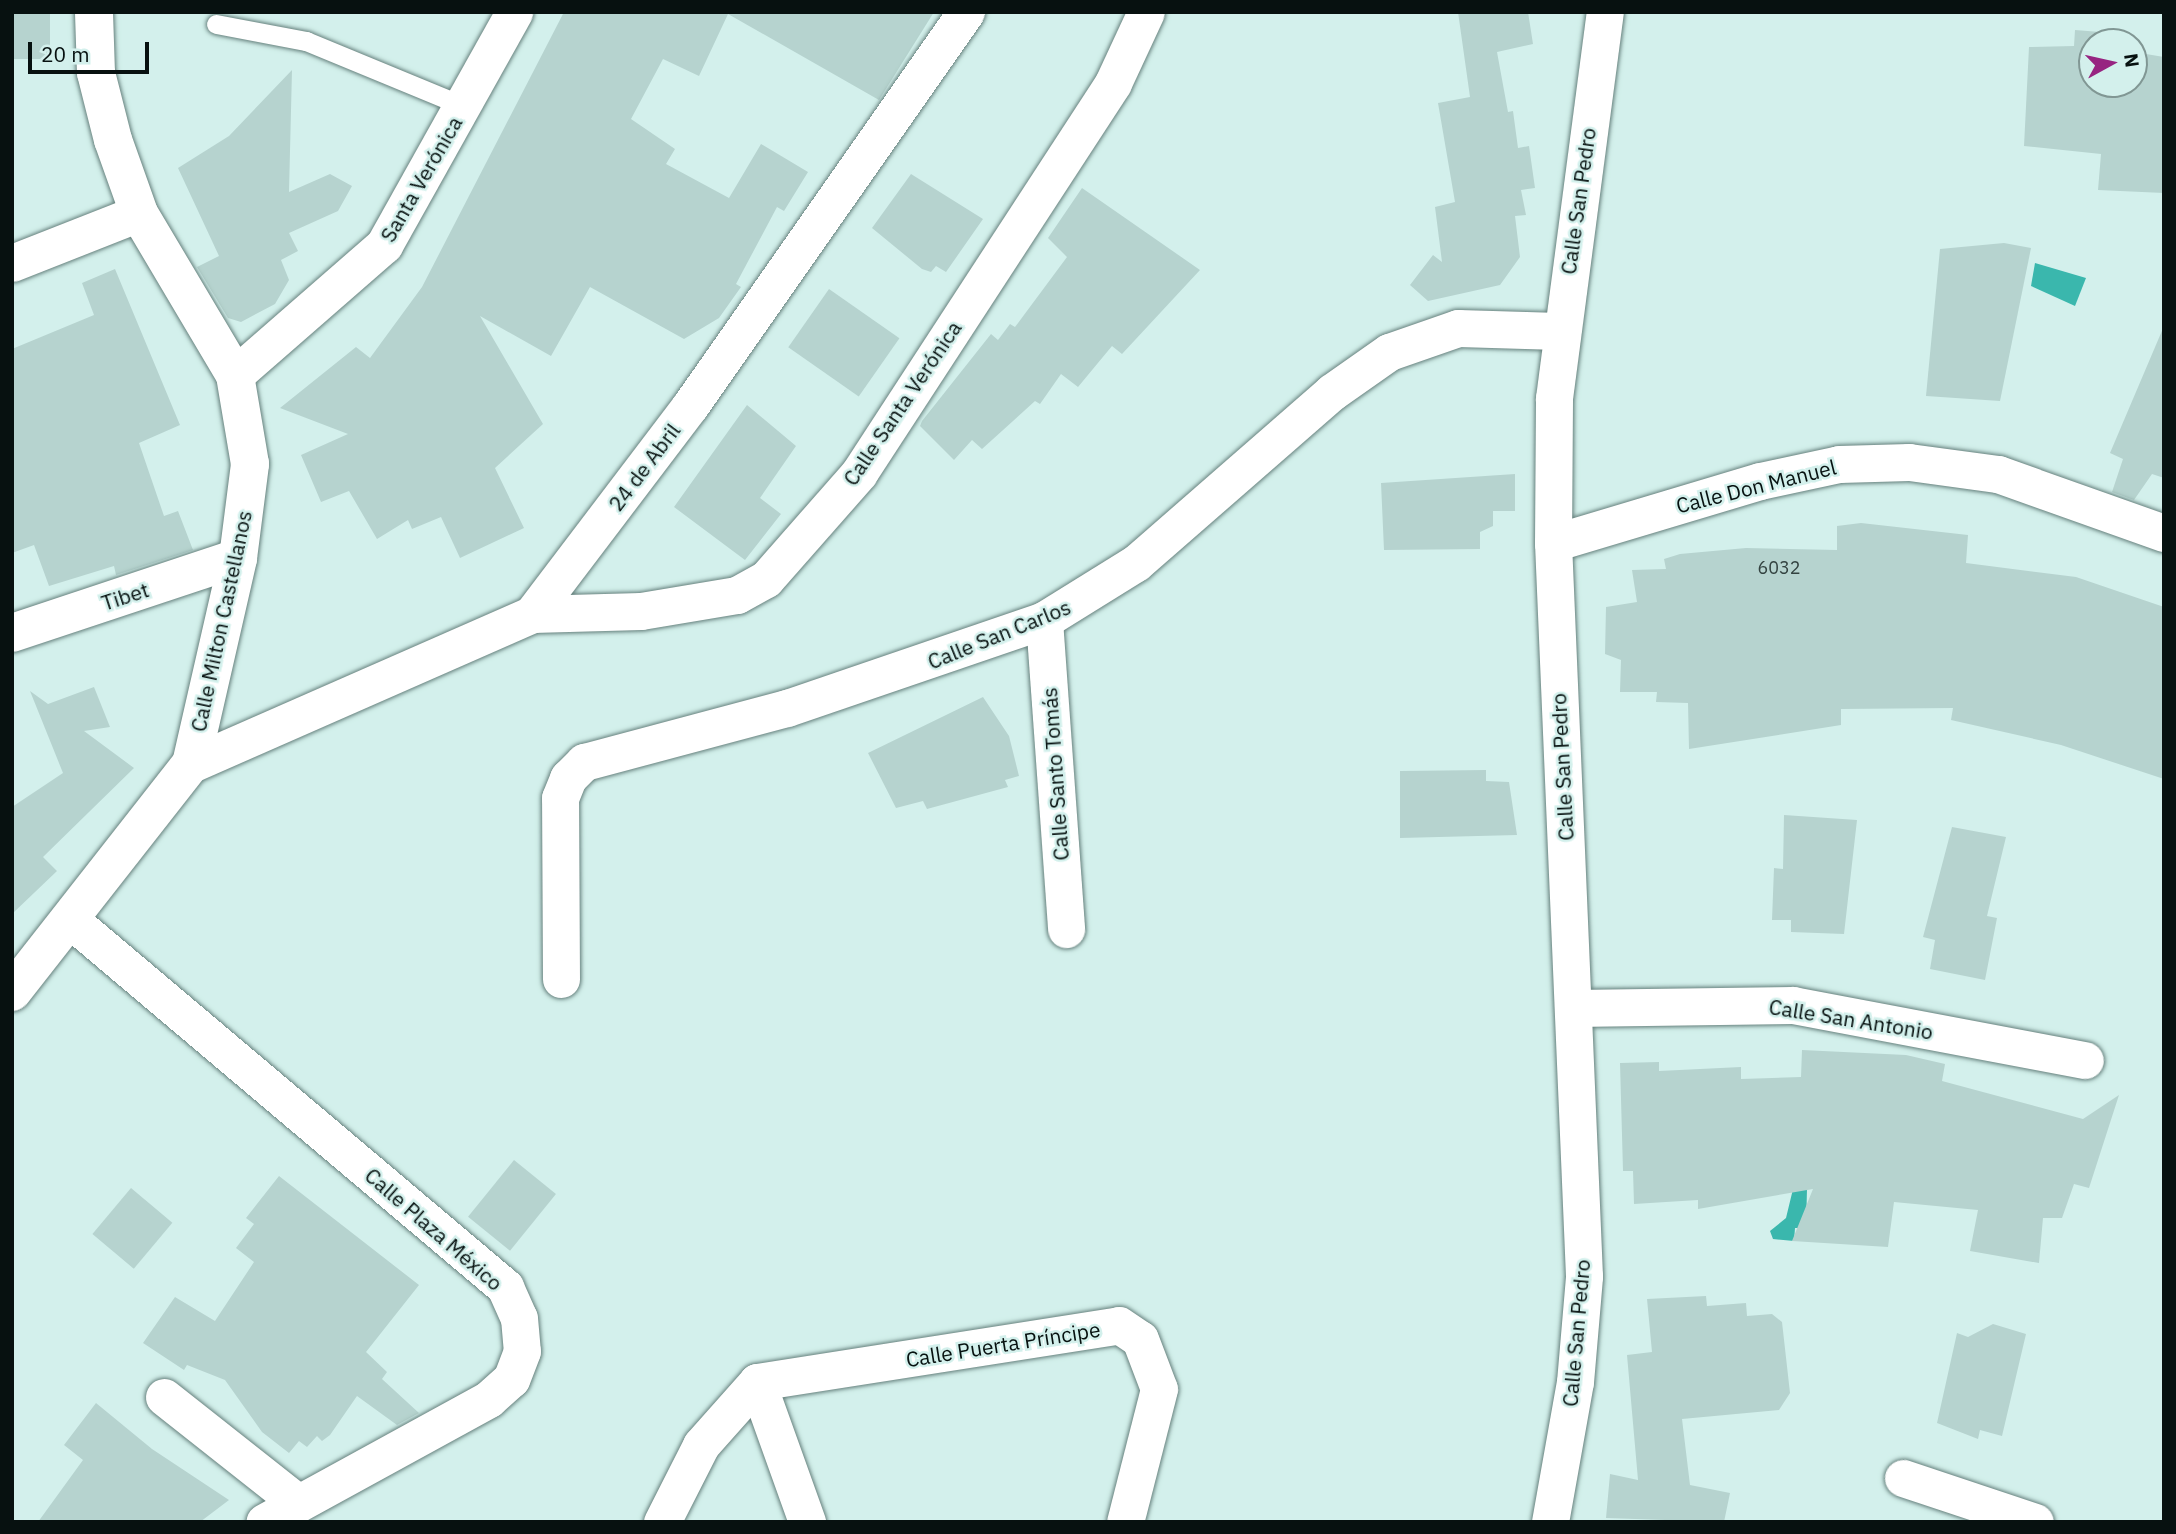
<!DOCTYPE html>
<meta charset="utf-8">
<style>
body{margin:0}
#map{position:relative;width:2176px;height:1534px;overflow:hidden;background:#d3f0ec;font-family:"IBM Plex Sans",sans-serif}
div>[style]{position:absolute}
.water>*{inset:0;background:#3ab7ad}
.building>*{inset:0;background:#b6d3cf;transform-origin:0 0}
.roads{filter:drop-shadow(0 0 2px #66817d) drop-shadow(0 0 2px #66817d)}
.service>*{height:19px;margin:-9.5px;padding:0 9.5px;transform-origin:9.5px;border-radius:9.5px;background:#fff}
.minor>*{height:37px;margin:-18.5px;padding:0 18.5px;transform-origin:18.5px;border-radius:18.5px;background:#fff}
.tertiary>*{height:38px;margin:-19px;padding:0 19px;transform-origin:19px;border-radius:19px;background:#fff}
span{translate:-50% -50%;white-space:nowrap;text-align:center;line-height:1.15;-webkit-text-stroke:5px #d3f0ec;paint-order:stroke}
.number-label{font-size:18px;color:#334240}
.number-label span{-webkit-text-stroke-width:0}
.street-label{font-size:21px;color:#071110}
.frame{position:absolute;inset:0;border:14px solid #071110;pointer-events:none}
.north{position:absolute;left:2078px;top:28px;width:70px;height:70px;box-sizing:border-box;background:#d3f0ec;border:2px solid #819794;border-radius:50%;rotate:82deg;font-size:19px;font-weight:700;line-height:28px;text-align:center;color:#071110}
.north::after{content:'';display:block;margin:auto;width:24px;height:32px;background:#972481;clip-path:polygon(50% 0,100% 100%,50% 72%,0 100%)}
.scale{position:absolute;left:28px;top:42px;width:121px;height:32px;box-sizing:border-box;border:4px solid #071110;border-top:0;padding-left:9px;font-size:21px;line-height:24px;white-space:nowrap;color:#071110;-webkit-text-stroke:5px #d3f0ec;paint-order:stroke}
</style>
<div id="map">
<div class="water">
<div style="clip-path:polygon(2035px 263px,2086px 278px,2075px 306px,2031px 286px)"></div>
<div style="clip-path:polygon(1793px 1189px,1807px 1189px,1806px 1228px,1795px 1228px,1794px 1241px,1773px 1239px,1770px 1231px,1786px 1218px)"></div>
</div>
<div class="building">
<div style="left:12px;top:12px;width:38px;height:47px"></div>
<div style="clip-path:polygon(564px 12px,934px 12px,879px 100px,728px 14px,699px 76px,663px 59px,631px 119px,675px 149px,666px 164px,729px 198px,761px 144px,808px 172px,784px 211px,777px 207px,736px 284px,741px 287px,719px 318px,684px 339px,590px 287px,551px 356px,480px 316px,543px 424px,495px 468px,524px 528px,460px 558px,441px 517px,412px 529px,408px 520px,377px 539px,349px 491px,321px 502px,301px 455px,348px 434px,280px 408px,356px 347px,370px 358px,422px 287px)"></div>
<div style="clip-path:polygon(1458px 12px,1528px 12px,1533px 44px,1497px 52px,1508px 112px,1513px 111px,1518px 148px,1529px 146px,1535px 188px,1521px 190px,1526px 215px,1515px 216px,1520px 257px,1500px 285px,1428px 301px,1410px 285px,1433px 255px,1442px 262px,1435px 207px,1455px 202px,1438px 103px,1470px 97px)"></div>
<div style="clip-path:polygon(2075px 30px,2113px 33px,2112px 42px,2092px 42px,2092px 84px,2134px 84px,2134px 52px,2164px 57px,2164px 193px,2098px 190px,2101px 154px,2024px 146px,2029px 47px,2074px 46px)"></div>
<div style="clip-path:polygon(292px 70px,289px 192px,330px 174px,352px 186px,338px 211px,289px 233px,298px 251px,281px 260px,289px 280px,275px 304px,241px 322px,228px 318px,197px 267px,219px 256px,178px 168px,229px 136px)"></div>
<div style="clip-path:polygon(911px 174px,983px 219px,946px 272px,936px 266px,931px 272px,922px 269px,872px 228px)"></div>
<div style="clip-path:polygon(1082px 188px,1200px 270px,1122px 354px,1112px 346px,1078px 387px,1061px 374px,1040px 404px,1035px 401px,982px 449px,972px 440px,954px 460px,920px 426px,922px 421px,991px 334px,998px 340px,1010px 324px,1015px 327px,1067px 257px,1048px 238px)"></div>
<div style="clip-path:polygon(2004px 243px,2031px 248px,2000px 401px,1926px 396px,1940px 249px)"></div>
<div style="clip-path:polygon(115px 269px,180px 425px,139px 443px,164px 516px,178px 511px,193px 550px,116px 575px,114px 566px,49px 586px,34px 545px,12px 553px,12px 349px,94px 315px,82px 283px)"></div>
<div style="left:829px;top:289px;width:86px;height:71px;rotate:35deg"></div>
<div style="clip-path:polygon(2164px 326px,2164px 478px,2152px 474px,2134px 500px,2112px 492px,2123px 459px,2110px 453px)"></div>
<div style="clip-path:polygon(747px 405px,796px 446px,760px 498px,781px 514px,745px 560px,674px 507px)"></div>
<div style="clip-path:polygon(1515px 474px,1515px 511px,1493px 511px,1493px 526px,1480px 532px,1480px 549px,1384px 550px,1381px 483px)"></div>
<div style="clip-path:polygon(1861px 523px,1968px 535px,1966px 563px,2076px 577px,2164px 607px,2164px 779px,2061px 745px,1951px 720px,1953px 708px,1841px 709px,1841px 725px,1689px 749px,1688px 703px,1656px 702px,1657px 692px,1620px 692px,1621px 660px,1605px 654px,1606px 607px,1637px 602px,1632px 570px,1666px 569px,1664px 559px,1680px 554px,1746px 548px,1837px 550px,1837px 526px)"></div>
<div style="clip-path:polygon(94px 687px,110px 727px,84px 731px,134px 768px,43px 857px,57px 871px,12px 914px,12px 807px,63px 773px,30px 691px,48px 704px)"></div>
<div style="clip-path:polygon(983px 697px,1009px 736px,1019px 776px,1005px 780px,1008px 787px,927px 809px,923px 801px,896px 808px,868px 753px)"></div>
<div style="clip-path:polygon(1486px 770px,1486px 781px,1509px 782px,1517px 835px,1400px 838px,1400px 771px)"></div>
<div style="clip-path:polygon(1784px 815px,1857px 820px,1844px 934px,1791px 932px,1791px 920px,1772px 920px,1774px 868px,1783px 869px)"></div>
<div style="clip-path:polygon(1952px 827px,2006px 837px,1987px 916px,1997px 918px,1985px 980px,1930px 969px,1935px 940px,1923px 937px)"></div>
<div style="clip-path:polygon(1802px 1050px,1906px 1055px,1945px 1064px,1942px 1081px,2083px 1119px,2119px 1095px,2089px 1188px,2074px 1184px,2062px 1218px,2043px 1218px,2039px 1263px,1970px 1251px,1978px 1210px,1894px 1202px,1888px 1247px,1792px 1241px,1813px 1189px,1698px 1209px,1698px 1200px,1634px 1204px,1633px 1171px,1623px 1171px,1620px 1063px,1659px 1062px,1659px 1071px,1741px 1067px,1741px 1079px,1801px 1077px)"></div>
<div style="left:514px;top:1160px;width:54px;height:73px;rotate:39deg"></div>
<div style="clip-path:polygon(279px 1176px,419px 1285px,366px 1352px,387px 1372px,382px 1379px,419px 1413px,397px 1425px,357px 1396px,330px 1435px,322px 1441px,317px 1436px,307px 1447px,299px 1441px,289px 1453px,262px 1432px,225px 1380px,187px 1365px,184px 1370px,143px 1343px,175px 1297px,215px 1321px,254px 1262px,236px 1248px,254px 1224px,246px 1218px)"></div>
<div style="left:131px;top:1188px;width:54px;height:60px;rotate:40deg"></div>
<div style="clip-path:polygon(1706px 1296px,1707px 1306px,1746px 1303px,1747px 1316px,1772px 1314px,1782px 1322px,1790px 1393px,1779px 1410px,1682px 1419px,1690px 1485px,1730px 1493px,1724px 1522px,1606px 1518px,1610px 1474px,1638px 1480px,1627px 1355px,1652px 1352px,1647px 1299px)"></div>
<div style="clip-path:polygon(1993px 1324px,2026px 1334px,2002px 1436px,1980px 1430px,1978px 1439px,1937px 1423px,1957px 1333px,1968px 1337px)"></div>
<div style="clip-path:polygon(96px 1403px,152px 1449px,229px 1500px,200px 1522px,38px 1522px,83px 1460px,64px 1445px)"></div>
</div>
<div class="roads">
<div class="service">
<div style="left:216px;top:24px;width:92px;rotate:10.7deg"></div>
<div style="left:306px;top:41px;width:171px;rotate:22.4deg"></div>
</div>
<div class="minor">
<div style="left:12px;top:263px;width:136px;rotate:-21.5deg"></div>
<div style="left:235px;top:375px;width:198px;rotate:-41.1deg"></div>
<div style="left:384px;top:245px;width:267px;rotate:-60.8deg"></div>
<div style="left:1553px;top:543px;width:216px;rotate:-16.7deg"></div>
<div style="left:1760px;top:481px;width:81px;rotate:-12.1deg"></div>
<div style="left:1839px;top:464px;width:70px;rotate:-1.6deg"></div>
<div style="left:1909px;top:462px;width:90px;rotate:7.7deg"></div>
<div style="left:1998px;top:474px;width:176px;rotate:19.6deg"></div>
<div style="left:532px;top:614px;width:109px;rotate:-1.6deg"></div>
<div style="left:641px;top:611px;width:97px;rotate:-9.5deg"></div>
<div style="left:737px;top:595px;width:33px;rotate:-29deg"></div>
<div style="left:766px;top:579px;width:141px;rotate:-48.7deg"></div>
<div style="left:859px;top:473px;width:465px;rotate:-56.9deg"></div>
<div style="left:1113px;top:83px;width:78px;rotate:-65.1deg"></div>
<div style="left:1044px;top:620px;width:310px;rotate:85.9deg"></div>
<div style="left:191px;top:764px;width:373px;rotate:-23.7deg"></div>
<div style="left:532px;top:614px;width:261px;rotate:-52.8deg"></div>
<div style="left:690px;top:406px;width:481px;rotate:-55deg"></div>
<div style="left:73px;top:922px;width:566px;rotate:40.19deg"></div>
<div style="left:505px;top:1287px;width:34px;rotate:66deg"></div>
<div style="left:519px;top:1318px;width:33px;rotate:85deg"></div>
<div style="left:522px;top:1351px;width:30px;rotate:111deg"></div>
<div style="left:511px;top:1379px;width:30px;rotate:138deg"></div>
<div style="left:489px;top:1399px;width:256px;rotate:151.3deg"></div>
<div style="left:561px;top:979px;width:181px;rotate:-90.3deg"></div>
<div style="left:560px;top:798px;width:22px;rotate:-68deg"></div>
<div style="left:568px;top:778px;width:23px;rotate:-45deg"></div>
<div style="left:584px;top:762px;width:210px;rotate:-14.9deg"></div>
<div style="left:787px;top:708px;width:272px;rotate:-18.9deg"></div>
<div style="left:1044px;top:620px;width:108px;rotate:-31.8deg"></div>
<div style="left:1136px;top:563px;width:260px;rotate:-41.1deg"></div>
<div style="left:1332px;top:392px;width:70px;rotate:-35.1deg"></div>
<div style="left:1389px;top:352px;width:73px;rotate:-19.2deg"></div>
<div style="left:1458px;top:328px;width:101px;rotate:1.7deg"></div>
<div style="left:1573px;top:1008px;width:220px;rotate:-0.8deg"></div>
<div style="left:1793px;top:1005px;width:297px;rotate:10.7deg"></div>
<div style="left:757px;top:1382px;width:149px;rotate:70.3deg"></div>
<div style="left:164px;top:1397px;width:171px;rotate:38.3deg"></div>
<div style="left:1903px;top:1478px;width:139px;rotate:18.4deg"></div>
<div style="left:662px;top:1522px;width:86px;rotate:-63.1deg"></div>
<div style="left:701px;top:1445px;width:84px;rotate:-48.4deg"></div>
<div style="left:757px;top:1382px;width:366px;rotate:-8.9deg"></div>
<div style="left:1119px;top:1325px;width:25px;rotate:34deg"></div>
<div style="left:1140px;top:1339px;width:53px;rotate:69.2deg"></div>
<div style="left:1159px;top:1389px;width:137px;rotate:104.3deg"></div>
<div style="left:1550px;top:1522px;width:142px;rotate:-79.9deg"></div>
<div style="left:1575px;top:1382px;width:106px;rotate:-85.1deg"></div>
<div style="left:1584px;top:1276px;width:734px;rotate:-92.42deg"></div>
<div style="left:1553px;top:543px;width:145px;rotate:-89.6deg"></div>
<div style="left:1554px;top:398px;width:389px;rotate:-82.5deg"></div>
</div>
<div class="tertiary">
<div style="left:12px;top:633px;width:238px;rotate:-18.4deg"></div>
<div style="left:12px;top:992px;width:290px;rotate:-51.9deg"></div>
<div style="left:191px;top:764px;width:211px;rotate:-77.1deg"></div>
<div style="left:238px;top:558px;width:95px;rotate:-82.7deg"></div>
<div style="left:250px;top:464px;width:90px;rotate:-99.6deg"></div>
<div style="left:235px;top:375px;width:188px;rotate:-120.7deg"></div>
<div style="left:139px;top:213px;width:77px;rotate:-109.6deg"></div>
<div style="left:113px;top:140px;width:69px;rotate:-104.2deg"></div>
<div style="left:96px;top:73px;width:61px;rotate:-91.9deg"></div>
</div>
</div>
<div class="number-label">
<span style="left:1779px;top:568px">6032</span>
</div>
<div class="street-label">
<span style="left:421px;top:179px;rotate:-60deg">Santa Verónica</span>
<span style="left:1578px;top:201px;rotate:-82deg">Calle San Pedro</span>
<span style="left:902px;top:403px;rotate:-56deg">Calle Santa Verónica</span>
<span style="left:644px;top:467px;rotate:-53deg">24 de Abril</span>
<span style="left:1756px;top:486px;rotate:-14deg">Calle Don Manuel</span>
<span style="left:125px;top:596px;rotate:-18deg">Tibet</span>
<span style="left:221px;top:621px;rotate:-78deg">Calle Milton Castellanos</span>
<span style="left:999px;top:634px;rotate:-22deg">Calle San Carlos</span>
<span style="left:1562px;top:767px;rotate:-93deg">Calle San Pedro</span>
<span style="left:1055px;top:774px;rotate:-94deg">Calle Santo Tomás</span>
<span style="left:1851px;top:1019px;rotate:9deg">Calle San Antonio</span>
<span style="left:434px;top:1229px;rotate:41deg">Calle Plaza México</span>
<span style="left:1576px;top:1333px;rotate:-85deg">Calle San Pedro</span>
<span style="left:1003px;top:1344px;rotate:-9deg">Calle Puerta Príncipe</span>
</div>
<div class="frame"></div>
<div class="north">N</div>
<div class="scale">20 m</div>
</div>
